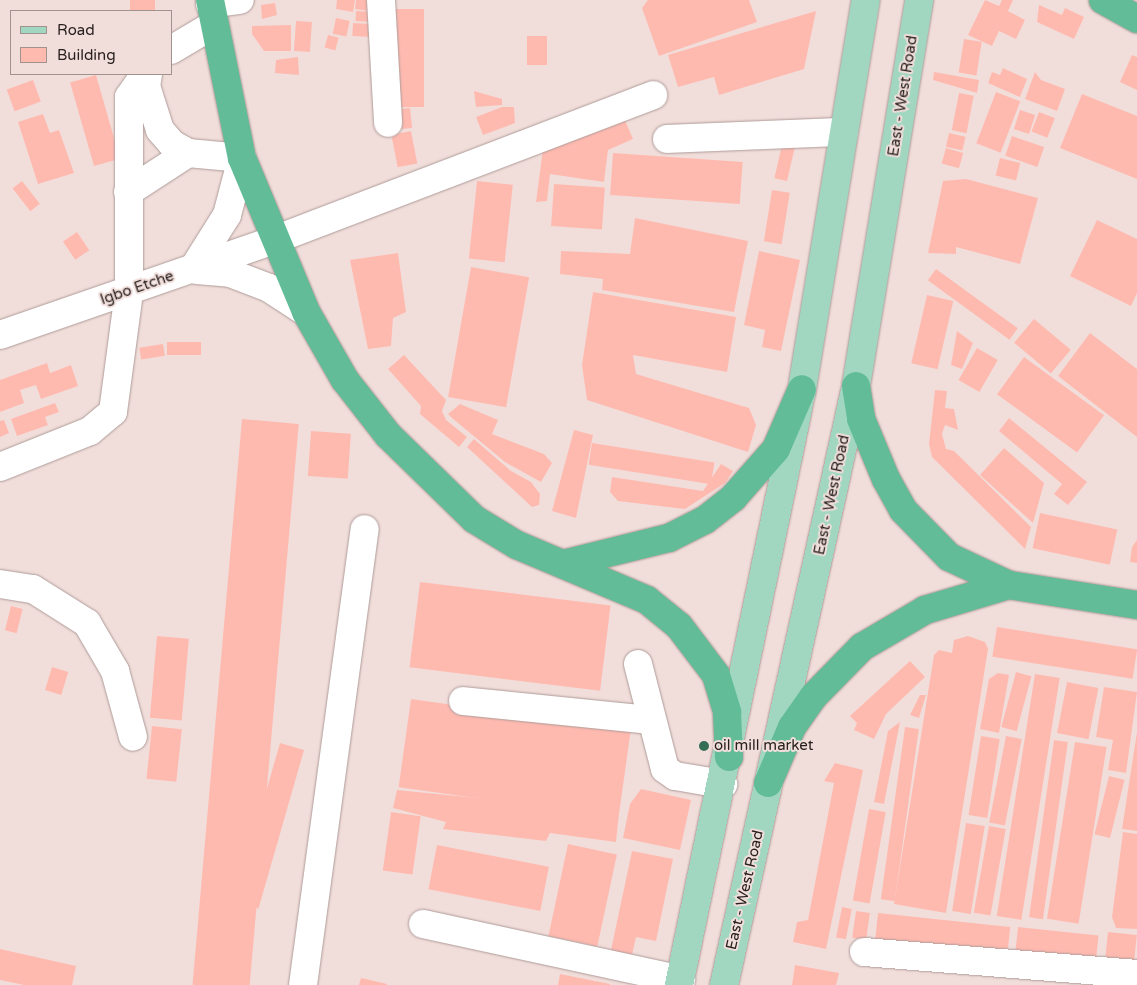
<!DOCTYPE html>
<style>
body{margin:0}
#map{position:relative;width:1137px;height:985px;overflow:hidden;background:#f1dedb;font-family:"Varela Round",sans-serif}
div>[style]{position:absolute}
.building>*{inset:0;background:#ffbab0;transform-origin:0 0}
.roads{filter:drop-shadow(0 0 1px #ae9b98) drop-shadow(0 0 1px #ae9b98)}
.minor>*{height:28px;margin:-14px;padding:0 14px;transform-origin:14px;border-radius:14px;background:#fff}
.major>*{height:28px;margin:-14px;padding:0 14px;transform-origin:14px;border-radius:14px;background:#a1d7c1}
.highway>*{height:28px;margin:-14px;padding:0 14px;transform-origin:14px;border-radius:14px;background:#62bc98}
.dots>*{width:14px;height:14px;translate:-50% -50%;box-sizing:border-box;border:2px solid #f1dedb;border-radius:50%}
span{translate:-50% -50%;white-space:nowrap;text-align:center;line-height:1.15;-webkit-text-stroke:4px #f1dedb;paint-order:stroke}
.street-label{font-size:15px;color:#27201e}
.poi-label{font-size:15px;color:#27201e}
.left{translate:0 -50%;text-align:left}
.legend{position:absolute;left:10px;top:10px;width:162px;height:65px;box-sizing:border-box;background:#f1dedb;border:1px solid #a0928f;margin:0;padding:6px 9px;list-style:none;font-size:15px;color:#27201e}
.legend li{display:flex;align-items:center;gap:10px;height:25px}
.legend b{width:25px;border:1px solid #a0928f}
</style>
<div id="map">
<div class="building">
<div style="left:130px;top:0;width:25px;height:11px"></div>
<div style="clip-path:polygon(337px 0,355px 0,353px 12px,336px 9px)"></div>
<div style="clip-path:polygon(356px 0,378px 0,376px 12px,355px 9px)"></div>
<div style="clip-path:polygon(648px 0,749px 0,757px 22px,659px 56px,642px 8px)"></div>
<div style="clip-path:polygon(985px 0,999px 6px,1002px 0,1013px 0,1008px 11px,1025px 20px,1016px 39px,999px 31px,992px 46px,968px 35px)"></div>
<div style="clip-path:polygon(275px 3px,277px 15px,262px 19px,261px 5px)"></div>
<div style="clip-path:polygon(1039px 5px,1062px 15px,1065px 8px,1084px 17px,1074px 39px,1037px 22px)"></div>
<div style="left:386px;top:9px;width:38px;height:98px"></div>
<div style="left:356px;top:11px;width:18px;height:10px;rotate:3deg"></div>
<div style="clip-path:polygon(816px 11px,804px 69px,719px 95px,714px 77px,678px 87px,668px 55px)"></div>
<div style="left:336px;top:18px;width:14px;height:16px;rotate:12deg"></div>
<div style="left:296px;top:21px;width:16px;height:30px;rotate:4deg"></div>
<div style="left:353px;top:23px;width:22px;height:13px;rotate:3deg"></div>
<div style="clip-path:polygon(291px 25px,291px 51px,264px 51px,252px 34px,252px 26px)"></div>
<div style="left:328px;top:35px;width:11px;height:13px;rotate:15deg"></div>
<div style="left:527px;top:36px;width:20px;height:29px"></div>
<div style="left:964px;top:39px;width:18px;height:34px;rotate:9deg"></div>
<div style="clip-path:polygon(1132px 55px,1137px 57px,1137px 90px,1120px 82px)"></div>
<div style="clip-path:polygon(298px 57px,299px 75px,275px 73px,276px 60px)"></div>
<div style="clip-path:polygon(1003px 68px,1027px 79px,1020px 97px,988px 83px,992px 72px,1000px 75px)"></div>
<div style="clip-path:polygon(934px 72px,979px 80px,977px 93px,933px 80px)"></div>
<div style="clip-path:polygon(1035px 72px,1041px 80px,1065px 89px,1057px 111px,1025px 99px)"></div>
<div style="left:96px;top:75px;width:87px;height:27px;rotate:74deg"></div>
<div style="left:33px;top:80px;width:23px;height:28px;rotate:70deg"></div>
<div style="clip-path:polygon(474px 91px,502px 99px,502px 105px,476px 107px)"></div>
<div style="left:996px;top:92px;width:26px;height:55px;rotate:21deg"></div>
<div style="left:959px;top:93px;width:15px;height:38px;rotate:11deg"></div>
<div style="clip-path:polygon(1082px 94px,1137px 116px,1137px 179px,1060px 148px)"></div>
<div style="clip-path:polygon(502px 107px,514px 107px,515px 123px,483px 135px,476px 117px)"></div>
<div style="left:410px;top:108px;width:20px;height:21px;rotate:84deg"></div>
<div style="left:1020px;top:110px;width:16px;height:20px;rotate:18deg"></div>
<div style="left:1039px;top:112px;width:17px;height:21px;rotate:21deg"></div>
<div style="clip-path:polygon(43px 114px,50px 133px,59px 130px,74px 173px,38px 184px,18px 122px)"></div>
<div style="clip-path:polygon(623px 116px,633px 139px,608px 150px,604px 182px,550px 174px,547px 201px,536px 202px,543px 149px)"></div>
<div style="left:411px;top:131px;width:33px;height:20px;rotate:79deg"></div>
<div style="left:949px;top:133px;width:17px;height:14px;rotate:13deg"></div>
<div style="left:1012px;top:136px;width:34px;height:21px;rotate:19deg"></div>
<div style="left:782px;top:145px;width:13px;height:34px;rotate:13deg"></div>
<div style="left:946px;top:148px;width:18px;height:16px;rotate:16deg"></div>
<div style="left:613px;top:153px;width:130px;height:42px;rotate:4deg"></div>
<div style="left:1000px;top:158px;width:21px;height:18px;rotate:14deg"></div>
<div style="clip-path:polygon(966px 179px,1038px 198px,1020px 264px,956px 247px,956px 254px,928px 253px,943px 181px)"></div>
<div style="left:22px;top:181px;width:29px;height:12px;rotate:52deg"></div>
<div style="left:477px;top:181px;width:36px;height:78px;rotate:6deg"></div>
<div style="left:554px;top:184px;width:51px;height:42px;rotate:4deg"></div>
<div style="left:772px;top:190px;width:18px;height:52px;rotate:9deg"></div>
<div style="clip-path:polygon(635px 218px,748px 241px,734px 312px,602px 290px,603px 279px,560px 274px,561px 251px,630px 254px)"></div>
<div style="clip-path:polygon(1097px 220px,1137px 239px,1137px 293px,1131px 306px,1070px 276px)"></div>
<div style="left:77px;top:232px;width:22px;height:17px;rotate:56deg"></div>
<div style="clip-path:polygon(759px 251px,800px 260px,781px 351px,762px 347px,765px 330px,744px 325px)"></div>
<div style="clip-path:polygon(398px 253px,406px 312px,393px 318px,391px 346px,368px 349px,350px 260px)"></div>
<div style="left:471px;top:267px;width:59px;height:132px;rotate:10deg"></div>
<div style="left:936px;top:269px;width:101px;height:14px;rotate:36deg"></div>
<div style="clip-path:polygon(593px 292px,736px 317px,727px 372px,633px 355px,636px 374px,749px 408px,756px 425px,748px 452px,587px 400px,582px 365px)"></div>
<div style="left:927px;top:295px;width:27px;height:70px;rotate:13deg"></div>
<div style="left:1034px;top:319px;width:48px;height:31px;rotate:40deg"></div>
<div style="clip-path:polygon(957px 331px,973px 343px,962px 369px,951px 365px)"></div>
<div style="clip-path:polygon(1090px 333px,1137px 369px,1137px 437px,1058px 376px)"></div>
<div style="left:201px;top:342px;width:13px;height:34px;rotate:90deg"></div>
<div style="left:163px;top:344px;width:12px;height:24px;rotate:81deg"></div>
<div style="left:977px;top:348px;width:24px;height:37px;rotate:30deg"></div>
<div style="clip-path:polygon(404px 355px,446px 400px,442px 411px,446px 420px,467px 437px,459px 447px,420px 414px,421px 406px,388px 369px)"></div>
<div style="left:1024px;top:357px;width:99px;height:46px;rotate:36deg"></div>
<div style="clip-path:polygon(47px 363px,50px 373px,71px 365px,78px 386px,41px 399px,36px 385px,20px 390px,24px 403px,0 412px,0 380px)"></div>
<div style="clip-path:polygon(935px 390px,947px 391px,945px 408px,954px 409px,958px 430px,945px 425px,942px 434px,946px 449px,954px 451px,1031px 527px,1025px 549px,932px 457px,929px 444px)"></div>
<div style="clip-path:polygon(55px 403px,59px 412px,45px 417px,48px 425px,17px 436px,11px 419px)"></div>
<div style="clip-path:polygon(460px 404px,498px 420px,492px 434px,544px 454px,552px 463px,541px 482px,505px 462px,452px 418px,448px 414px)"></div>
<div style="clip-path:polygon(1009px 418px,1087px 482px,1068px 505px,1054px 494px,1062px 484px,999px 431px)"></div>
<div style="left:242px;top:419px;width:57px;height:568px;rotate:5deg"></div>
<div style="clip-path:polygon(4px 420px,9px 433px,0 437px,0 421px)"></div>
<div style="clip-path:polygon(574px 430px,593px 435px,576px 518px,552px 511px)"></div>
<div style="left:311px;top:431px;width:40px;height:45px;rotate:4deg"></div>
<div style="clip-path:polygon(474px 439px,511px 471px,531px 482px,540px 494px,539px 505px,532px 507px,467px 447px)"></div>
<div style="left:592px;top:443px;width:124px;height:22px;rotate:9deg"></div>
<div style="clip-path:polygon(1004px 448px,1044px 483px,1033px 523px,980px 475px)"></div>
<div style="clip-path:polygon(721px 464px,733px 471px,725px 483px,685px 509px,618px 501px,610px 492px,612px 477px,703px 491px)"></div>
<div style="left:1040px;top:513px;width:79px;height:36px;rotate:12deg"></div>
<div style="clip-path:polygon(1137px 540px,1137px 563px,1130px 562px,1132px 547px)"></div>
<div style="left:420px;top:582px;width:192px;height:86px;rotate:7deg"></div>
<div style="left:11px;top:606px;width:12px;height:25px;rotate:14deg"></div>
<div style="left:997px;top:627px;width:142px;height:30px;rotate:9deg"></div>
<div style="left:157px;top:636px;width:32px;height:82px;rotate:5deg"></div>
<div style="clip-path:polygon(968px 636px,985px 642px,988px 649px,946px 913px,894px 904px,934px 655px,939px 650px,952px 653px,954px 640px)"></div>
<div style="clip-path:polygon(910px 661px,925px 677px,886px 714px,874px 739px,854px 730px,857px 723px,850px 716px)"></div>
<div style="left:52px;top:667px;width:17px;height:24px;rotate:17deg"></div>
<div style="left:1016px;top:672px;width:16px;height:57px;rotate:15deg"></div>
<div style="clip-path:polygon(998px 673px,1009px 675px,999px 733px,980px 729px,989px 679px)"></div>
<div style="left:1035px;top:674px;width:25px;height:245px;rotate:9deg"></div>
<div style="left:1067px;top:682px;width:32px;height:52px;rotate:11deg"></div>
<div style="clip-path:polygon(1104px 687px,1137px 692px,1126px 773px,1108px 770px,1113px 740px,1096px 737px)"></div>
<div style="clip-path:polygon(920px 695px,926px 695px,919px 718px,910px 715px)"></div>
<div style="left:411px;top:699px;width:222px;height:89px;rotate:8deg"></div>
<div style="clip-path:polygon(900px 722px,884px 804px,874px 802px,888px 731px)"></div>
<div style="left:152px;top:726px;width:30px;height:53px;rotate:6deg"></div>
<div style="left:905px;top:727px;width:14px;height:174px;rotate:8deg"></div>
<div style="clip-path:polygon(1137px 732px,1137px 831px,1122px 829px)"></div>
<div style="left:981px;top:736px;width:19px;height:80px;rotate:9deg"></div>
<div style="left:1006px;top:736px;width:16px;height:88px;rotate:11deg"></div>
<div style="left:1054px;top:740px;width:14px;height:179px;rotate:8deg"></div>
<div style="left:1075px;top:742px;width:32px;height:179px;rotate:9deg"></div>
<div style="left:280px;top:743px;width:25px;height:165px;rotate:16deg"></div>
<div style="clip-path:polygon(835px 763px,863px 770px,826px 949px,793px 942px,797px 922px,808px 920px,834px 783px,824px 781px)"></div>
<div style="left:1109px;top:776px;width:16px;height:60px;rotate:14deg"></div>
<div style="clip-path:polygon(641px 789px,691px 800px,680px 850px,623px 838px,630px 804px)"></div>
<div style="clip-path:polygon(397px 790px,619px 812px,616px 842px,550px 833px,546px 841px,443px 829px,446px 822px,393px 808px)"></div>
<div style="left:869px;top:809px;width:17px;height:93px;rotate:10deg"></div>
<div style="left:391px;top:812px;width:30px;height:59px;rotate:8deg"></div>
<div style="left:966px;top:823px;width:19px;height:89px;rotate:9deg"></div>
<div style="left:989px;top:826px;width:17px;height:88px;rotate:10deg"></div>
<div style="clip-path:polygon(1123px 832px,1137px 834px,1137px 929px,1116px 928px,1112px 917px)"></div>
<div style="left:568px;top:844px;width:50px;height:94px;rotate:12deg"></div>
<div style="left:437px;top:845px;width:114px;height:45px;rotate:11deg"></div>
<div style="clip-path:polygon(632px 851px,673px 859px,656px 941px,636px 937px,632px 955px,611px 950px)"></div>
<div style="left:842px;top:907px;width:10px;height:31px;rotate:11deg"></div>
<div style="left:856px;top:911px;width:14px;height:27px;rotate:8deg"></div>
<div style="left:878px;top:913px;width:133px;height:28px;rotate:6deg"></div>
<div style="left:1018px;top:927px;width:81px;height:29px;rotate:6deg"></div>
<div style="left:1108px;top:932px;width:29px;height:29px;rotate:6deg"></div>
<div style="clip-path:polygon(0 949px,76px 966px,72px 985px,24px 985px,0 980px)"></div>
<div style="clip-path:polygon(795px 965px,839px 973px,836px 985px,792px 985px)"></div>
<div style="clip-path:polygon(560px 974px,610px 984px,610px 985px,558px 985px)"></div>
<div style="clip-path:polygon(361px 978px,387px 984px,387px 985px,359px 985px)"></div>
</div>
<div class="roads">
<div class="minor">
<div style="left:381px;top:0;width:123px;rotate:86.7deg"></div>
<div style="left:210px;top:4px;width:30px;rotate:-8deg"></div>
<div style="left:171px;top:50px;width:49px;rotate:-30.8deg"></div>
<div style="left:148px;top:74px;width:12px;rotate:99deg"></div>
<div style="left:146px;top:86px;width:46px;rotate:72.3deg"></div>
<div style="left:160px;top:130px;width:18px;rotate:49deg"></div>
<div style="left:172px;top:144px;width:18px;rotate:29deg"></div>
<div style="left:188px;top:153px;width:54px;rotate:5.3deg"></div>
<div style="left:242px;top:158px;width:59px;rotate:104.7deg"></div>
<div style="left:227px;top:215px;width:64px;rotate:122.2deg"></div>
<div style="left:667px;top:139px;width:177px;rotate:-2.3deg"></div>
<div style="left:128px;top:192px;width:72px;rotate:-33deg"></div>
<div style="left:197px;top:270px;width:33px;rotate:5deg"></div>
<div style="left:230px;top:273px;width:42px;rotate:21deg"></div>
<div style="left:269px;top:288px;width:44px;rotate:33deg"></div>
<div style="left:0;top:335px;width:290px;rotate:-19.1deg"></div>
<div style="left:274px;top:240px;width:406px;rotate:-20.9deg"></div>
<div style="left:0;top:467px;width:97px;rotate:-21.8deg"></div>
<div style="left:90px;top:431px;width:30px;rotate:-40deg"></div>
<div style="left:113px;top:412px;width:121px;rotate:-82.4deg"></div>
<div style="left:129px;top:292px;width:195px;rotate:-90deg"></div>
<div style="left:129px;top:97px;width:28px;rotate:-55deg"></div>
<div style="left:0;top:584px;width:33px;rotate:9deg"></div>
<div style="left:33px;top:589px;width:64px;rotate:32.2deg"></div>
<div style="left:87px;top:623px;width:56px;rotate:59.7deg"></div>
<div style="left:115px;top:671px;width:68px;rotate:74.7deg"></div>
<div style="left:638px;top:664px;width:108px;rotate:75.6deg"></div>
<div style="left:665px;top:769px;width:12px;rotate:35deg"></div>
<div style="left:675px;top:776px;width:49px;rotate:9.5deg"></div>
<div style="left:463px;top:701px;width:188px;rotate:5.8deg"></div>
<div style="left:423px;top:924px;width:264px;rotate:12.2deg"></div>
<div style="left:864px;top:952px;width:274px;rotate:4.6deg"></div>
<div style="left:303px;top:985px;width:460px;rotate:-82.3deg"></div>
</div>
<div class="major">
<div style="left:679px;top:985px;width:609px;rotate:-78.34deg"></div>
<div style="left:802px;top:389px;width:394px;rotate:-80.7deg"></div>
<div style="left:724px;top:985px;width:613px;rotate:-77.57deg"></div>
<div style="left:856px;top:386px;width:391px;rotate:-80.7deg"></div>
</div>
<div class="highway">
<div style="left:210px;top:0;width:161px;rotate:78.6deg"></div>
<div style="left:242px;top:158px;width:167px;rotate:67.4deg"></div>
<div style="left:306px;top:312px;width:78px;rotate:60.2deg"></div>
<div style="left:345px;top:380px;width:70px;rotate:52deg"></div>
<div style="left:388px;top:435px;width:120px;rotate:44.3deg"></div>
<div style="left:474px;top:519px;width:50px;rotate:31.2deg"></div>
<div style="left:517px;top:545px;width:141px;rotate:22.9deg"></div>
<div style="left:647px;top:600px;width:41px;rotate:39.1deg"></div>
<div style="left:679px;top:626px;width:61px;rotate:52.9deg"></div>
<div style="left:716px;top:675px;width:39px;rotate:73deg"></div>
<div style="left:727px;top:712px;width:45px;rotate:87.5deg"></div>
<div style="left:1103px;top:0;width:39px;rotate:29deg"></div>
<div style="left:856px;top:386px;width:33px;rotate:81deg"></div>
<div style="left:861px;top:419px;width:65px;rotate:67.4deg"></div>
<div style="left:886px;top:479px;width:35px;rotate:61deg"></div>
<div style="left:903px;top:510px;width:66px;rotate:45.6deg"></div>
<div style="left:949px;top:557px;width:66px;rotate:25deg"></div>
<div style="left:1009px;top:585px;width:130px;rotate:8.9deg"></div>
<div style="left:567px;top:563px;width:105px;rotate:-13.8deg"></div>
<div style="left:669px;top:538px;width:40px;rotate:-26.6deg"></div>
<div style="left:705px;top:520px;width:36px;rotate:-38deg"></div>
<div style="left:733px;top:498px;width:65px;rotate:-48.7deg"></div>
<div style="left:776px;top:449px;width:65px;rotate:-66.6deg"></div>
<div style="left:768px;top:783px;width:61px;rotate:-66.8deg"></div>
<div style="left:792px;top:727px;width:37px;rotate:-55deg"></div>
<div style="left:813px;top:697px;width:70px;rotate:-45.6deg"></div>
<div style="left:862px;top:647px;width:73px;rotate:-30.4deg"></div>
<div style="left:925px;top:610px;width:88px;rotate:-16.6deg"></div>
</div>
</div>
<div class="dots">
<div style="left:704px;top:746px;background:#356e57"></div>
</div>
<div class="street-label">
<span style="left:903px;top:96px;rotate:-81deg">East - West Road</span>
<span style="left:137px;top:288px;rotate:-19deg">Igbo Etche</span>
<span style="left:832px;top:495px;rotate:-78deg">East - West Road</span>
<span style="left:745px;top:890px;rotate:-77deg">East - West Road</span>
</div>
<div class="poi-label">
<span class="left" style="left:714px;top:746px">oil mill market</span>
</div>
<ul class="legend">
<li><b style="height:6px;background:#a1d7c1"></b>Road</li>
<li><b style="height:14px;background:#ffbab0"></b>Building</li>
</ul>
</div>
